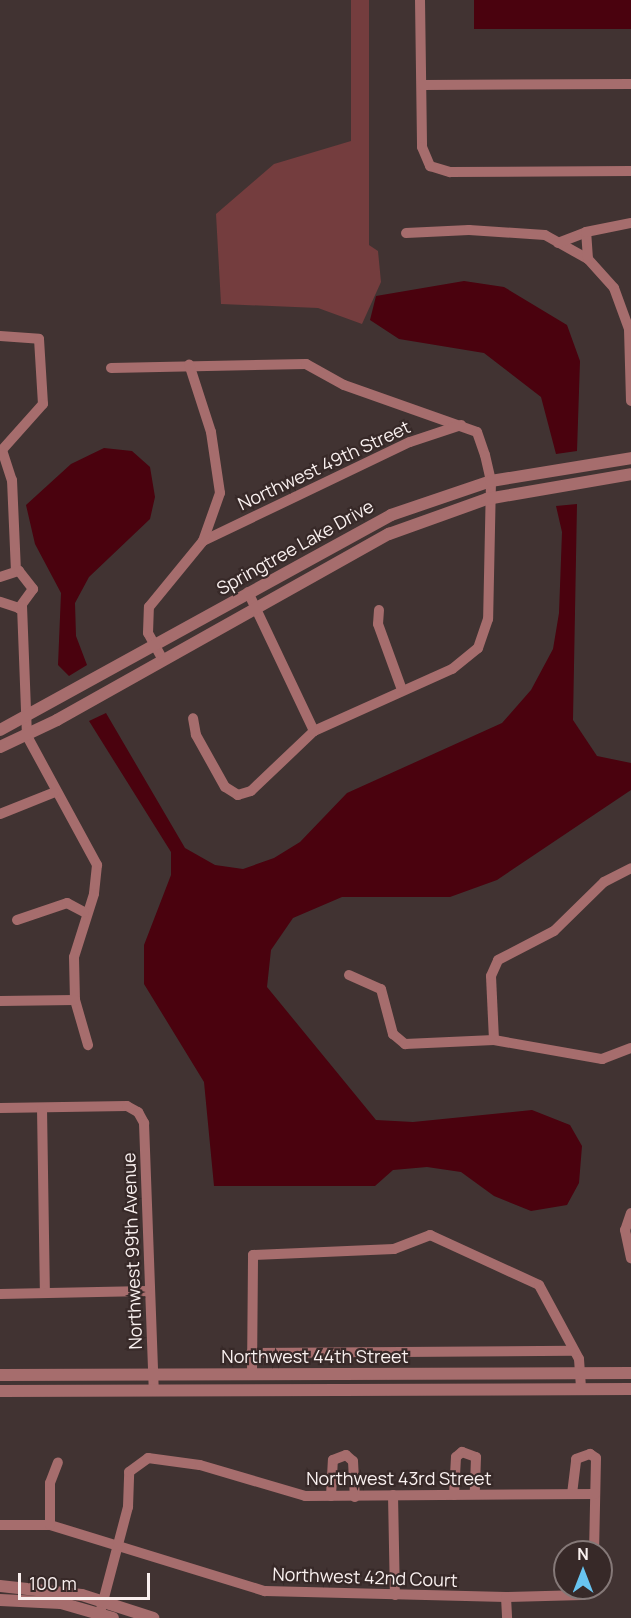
<!DOCTYPE html>
<style>
body{margin:0}
#map{position:relative;width:631px;height:1618px;overflow:hidden;background:#413332;font-family:Manrope,sans-serif}
div>[style]{position:absolute}
.green>*{inset:0;background:#743d3e}
.water>*{inset:0;background:#4a020e;transform-origin:0 0}
.minor>*{height:10px;margin:-5px;padding:0 5px;transform-origin:5px;border-radius:5px;background:#a66d6d}
.tertiary>*{height:12px;margin:-6px;padding:0 6px;transform-origin:6px;border-radius:6px;background:#a66d6d}
span{translate:-50% -50%;white-space:nowrap;text-align:center;line-height:1.15;-webkit-text-stroke:4.5px #372928;paint-order:stroke}
.street-label{font-size:18px;color:#f9f0ef}
.north{position:absolute;left:553px;top:1540px;width:60px;height:60px;box-sizing:border-box;background:#372928;border:2px solid #857978;border-radius:50%;rotate:0deg;font-size:16px;font-weight:700;line-height:24px;text-align:center;color:#f9f0ef}
.north::after{content:'';display:block;margin:auto;width:21px;height:27px;background:#68c4f0;clip-path:polygon(50% 0,100% 100%,50% 72%,0 100%)}
.scale{position:absolute;left:18px;top:1573px;width:132px;height:27px;box-sizing:border-box;border:3px solid #f9f0ef;border-top:0;padding-left:8px;font-size:18px;line-height:21px;white-space:nowrap;color:#f9f0ef;-webkit-text-stroke:4px #372928;paint-order:stroke}
</style>
<div id="map">
<div class="green">
<div style="clip-path:polygon(351px 0,369px 0,369px 245px,378px 251px,381px 282px,362px 324px,318px 308px,221px 304px,216px 214px,274px 164px,351px 141px)"></div>
</div>
<div class="water">
<div style="left:474px;top:0;width:157px;height:29px"></div>
<div style="clip-path:polygon(464px 281px,504px 287px,567px 325px,580px 361px,577px 451px,556px 454px,541px 397px,484px 353px,399px 339px,370px 320px,376px 296px)"></div>
<div style="clip-path:polygon(104px 448px,132px 451px,150px 467px,155px 497px,150px 519px,89px 577px,75px 603px,76px 636px,87px 665px,69px 676px,58px 665px,61px 593px,35px 544px,26px 505px,71px 464px)"></div>
<div style="clip-path:polygon(577px 504px,573px 720px,597px 756px,631px 763px,631px 790px,497px 880px,450px 897px,342px 897px,293px 918px,271px 950px,267px 987px,376px 1120px,413px 1122px,532px 1110px,570px 1125px,582px 1146px,579px 1183px,567px 1205px,531px 1211px,494px 1196px,461px 1172px,427px 1167px,393px 1170px,375px 1186px,214px 1186px,204px 1082px,144px 984px,144px 945px,171px 875px,171px 852px,89px 721px,106px 713px,185px 848px,215px 865px,243px 869px,274px 858px,300px 842px,347px 793px,502px 723px,531px 690px,553px 649px,559px 613px,562px 532px,556px 506px)"></div>
</div>
<div class="minor">
<div style="left:420px;top:0;width:147px;rotate:89.2deg"></div>
<div style="left:422px;top:147px;width:21px;rotate:67deg"></div>
<div style="left:430px;top:166px;width:21px;rotate:17deg"></div>
<div style="left:450px;top:172px;width:181px;rotate:-0.3deg"></div>
<div style="left:422px;top:85px;width:209px;rotate:-0.3deg"></div>
<div style="left:406px;top:233px;width:63px;rotate:-2.7deg"></div>
<div style="left:469px;top:230px;width:76px;rotate:3.8deg"></div>
<div style="left:545px;top:235px;width:49px;rotate:29.2deg"></div>
<div style="left:588px;top:259px;width:39px;rotate:48deg"></div>
<div style="left:614px;top:288px;width:44px;rotate:69.9deg"></div>
<div style="left:629px;top:329px;width:72px;rotate:88.4deg"></div>
<div style="left:558px;top:243px;width:30px;rotate:-21deg"></div>
<div style="left:588px;top:259px;width:27px;rotate:-94deg"></div>
<div style="left:586px;top:232px;width:46px;rotate:-11.3deg"></div>
<div style="left:0;top:336px;width:39px;rotate:4deg"></div>
<div style="left:39px;top:339px;width:65px;rotate:86.5deg"></div>
<div style="left:43px;top:404px;width:62px;rotate:131.7deg"></div>
<div style="left:2px;top:450px;width:32px;rotate:72deg"></div>
<div style="left:12px;top:480px;width:91px;rotate:87.5deg"></div>
<div style="left:111px;top:368px;width:195px;rotate:-1.2deg"></div>
<div style="left:306px;top:364px;width:43px;rotate:28.9deg"></div>
<div style="left:344px;top:385px;width:141px;rotate:19.5deg"></div>
<div style="left:477px;top:432px;width:24px;rotate:71deg"></div>
<div style="left:485px;top:455px;width:27px;rotate:77deg"></div>
<div style="left:491px;top:481px;width:138px;rotate:91.2deg"></div>
<div style="left:488px;top:619px;width:31px;rotate:109deg"></div>
<div style="left:478px;top:648px;width:33px;rotate:141deg"></div>
<div style="left:452px;top:669px;width:151px;rotate:155.8deg"></div>
<div style="left:314px;top:731px;width:87px;rotate:136.4deg"></div>
<div style="left:251px;top:791px;width:14px;rotate:163deg"></div>
<div style="left:238px;top:795px;width:15px;rotate:-148deg"></div>
<div style="left:225px;top:787px;width:60px;rotate:-119.1deg"></div>
<div style="left:196px;top:735px;width:17px;rotate:-100deg"></div>
<div style="left:203px;top:541px;width:229px;rotate:-25.6deg"></div>
<div style="left:410px;top:442px;width:54px;rotate:-18.4deg"></div>
<div style="left:0;top:577px;width:20px;rotate:-18deg"></div>
<div style="left:19px;top:571px;width:23px;rotate:52deg"></div>
<div style="left:33px;top:589px;width:24px;rotate:126deg"></div>
<div style="left:19px;top:608px;width:20px;rotate:-162deg"></div>
<div style="left:248px;top:592px;width:154px;rotate:64.6deg"></div>
<div style="left:22px;top:606px;width:130px;rotate:87.8deg"></div>
<div style="left:27px;top:736px;width:147px;rotate:61.5deg"></div>
<div style="left:97px;top:865px;width:29px;rotate:96deg"></div>
<div style="left:94px;top:894px;width:66px;rotate:107.6deg"></div>
<div style="left:74px;top:957px;width:43px;rotate:88.7deg"></div>
<div style="left:75px;top:1000px;width:47px;rotate:73.9deg"></div>
<div style="left:379px;top:610px;width:14px;rotate:94deg"></div>
<div style="left:378px;top:624px;width:70px;rotate:70deg"></div>
<div style="left:163px;top:660px;width:31px;rotate:-119deg"></div>
<div style="left:148px;top:633px;width:26px;rotate:-88deg"></div>
<div style="left:149px;top:607px;width:85px;rotate:-50.7deg"></div>
<div style="left:203px;top:541px;width:51px;rotate:-70.5deg"></div>
<div style="left:220px;top:493px;width:62px;rotate:-98.4deg"></div>
<div style="left:211px;top:432px;width:71px;rotate:-107.9deg"></div>
<div style="left:0;top:814px;width:59px;rotate:-21.8deg"></div>
<div style="left:17px;top:920px;width:53px;rotate:-18.8deg"></div>
<div style="left:67px;top:903px;width:19px;rotate:28deg"></div>
<div style="left:349px;top:975px;width:35px;rotate:24deg"></div>
<div style="left:381px;top:989px;width:47px;rotate:75.1deg"></div>
<div style="left:393px;top:1034px;width:16px;rotate:40deg"></div>
<div style="left:405px;top:1044px;width:89px;rotate:-2.6deg"></div>
<div style="left:494px;top:1040px;width:110px;rotate:10deg"></div>
<div style="left:602px;top:1059px;width:31px;rotate:-21deg"></div>
<div style="left:0;top:1001px;width:75px;rotate:-0.8deg"></div>
<div style="left:494px;top:1040px;width:64px;rotate:-92.7deg"></div>
<div style="left:491px;top:976px;width:17px;rotate:-66deg"></div>
<div style="left:498px;top:960px;width:63px;rotate:-27.4deg"></div>
<div style="left:554px;top:931px;width:70px;rotate:-44.4deg"></div>
<div style="left:604px;top:882px;width:30px;rotate:-27deg"></div>
<div style="left:0;top:1108px;width:127px;rotate:-0.9deg"></div>
<div style="left:127px;top:1106px;width:13px;rotate:29deg"></div>
<div style="left:138px;top:1112px;width:13px;rotate:61deg"></div>
<div style="left:144px;top:1123px;width:267px;rotate:87.9deg"></div>
<div style="left:42px;top:1108px;width:185px;rotate:89.1deg"></div>
<div style="left:631px;top:1213px;width:18px;rotate:109deg"></div>
<div style="left:625px;top:1230px;width:29px;rotate:78deg"></div>
<div style="left:0;top:1294px;width:147px;rotate:-1.2deg"></div>
<div style="left:251px;top:1353px;width:322px;rotate:-0.4deg"></div>
<div style="left:252px;top:1374px;width:119px;rotate:-89.5deg"></div>
<div style="left:253px;top:1255px;width:141px;rotate:-2.4deg"></div>
<div style="left:394px;top:1249px;width:39px;rotate:-21deg"></div>
<div style="left:430px;top:1235px;width:120px;rotate:24.6deg"></div>
<div style="left:539px;top:1285px;width:84px;rotate:61.6deg"></div>
<div style="left:579px;top:1359px;width:30px;rotate:86deg"></div>
<div style="left:572px;top:1494px;width:35px;rotate:-83deg"></div>
<div style="left:576px;top:1459px;width:15px;rotate:-20deg"></div>
<div style="left:590px;top:1454px;width:7px;rotate:34deg"></div>
<div style="left:596px;top:1458px;width:94px;rotate:91.2deg"></div>
<div style="left:393px;top:1495px;width:100px;rotate:88.9deg"></div>
<div style="left:454px;top:1495px;width:38px;rotate:-87deg"></div>
<div style="left:456px;top:1457px;width:8px;rotate:-40deg"></div>
<div style="left:462px;top:1452px;width:15px;rotate:20deg"></div>
<div style="left:476px;top:1457px;width:37px;rotate:92deg"></div>
<div style="left:331px;top:1496px;width:36px;rotate:-87deg"></div>
<div style="left:333px;top:1460px;width:14px;rotate:-21deg"></div>
<div style="left:346px;top:1455px;width:9px;rotate:41deg"></div>
<div style="left:353px;top:1461px;width:36px;rotate:87deg"></div>
<div style="left:0;top:1525px;width:50px"></div>
<div style="left:50px;top:1525px;width:225px;rotate:17.1deg"></div>
<div style="left:265px;top:1591px;width:241px;rotate:1.4deg"></div>
<div style="left:506px;top:1597px;width:77px;rotate:-1.5deg"></div>
<div style="left:583px;top:1595px;width:12px;rotate:-35deg"></div>
<div style="left:50px;top:1525px;width:42px;rotate:-90deg"></div>
<div style="left:50px;top:1483px;width:22px;rotate:-69deg"></div>
<div style="left:506px;top:1597px;width:21px;rotate:87deg"></div>
<div style="left:101px;top:1609px;width:106px;rotate:-75.2deg"></div>
<div style="left:128px;top:1507px;width:35px;rotate:-88deg"></div>
<div style="left:129px;top:1472px;width:24px;rotate:-36deg"></div>
<div style="left:148px;top:1458px;width:52px;rotate:7.7deg"></div>
<div style="left:200px;top:1465px;width:109px;rotate:16.4deg"></div>
<div style="left:305px;top:1496px;width:290px;rotate:-0.4deg"></div>
</div>
<div class="tertiary">
<div style="left:0;top:730px;width:446px;rotate:-28.8deg"></div>
<div style="left:391px;top:515px;width:106px;rotate:-18.8deg"></div>
<div style="left:491px;top:481px;width:142px;rotate:-9.3deg"></div>
<div style="left:0;top:747px;width:63px;rotate:-25.3deg"></div>
<div style="left:57px;top:720px;width:381px;rotate:-29.3deg"></div>
<div style="left:389px;top:534px;width:104px;rotate:-19.7deg"></div>
<div style="left:487px;top:499px;width:146px;rotate:-9.8deg"></div>
<div style="left:0;top:1375px;width:631px;rotate:-0.18deg"></div>
<div style="left:0;top:1391px;width:631px;rotate:-0.18deg"></div>
<div style="left:0;top:1586px;width:82px;rotate:6.3deg"></div>
<div style="left:82px;top:1595px;width:75px;rotate:17.9deg"></div>
<div style="left:0;top:1600px;width:61px;rotate:2.8deg"></div>
<div style="left:61px;top:1603px;width:54px;rotate:16.1deg"></div>
</div>
<div class="street-label">
<span style="left:324px;top:465px;rotate:-25deg">Northwest 49th Street</span>
<span style="left:295px;top:547px;rotate:-29deg">Springtree Lake Drive</span>
<span style="left:132px;top:1251px;rotate:-92deg">Northwest 99th Avenue</span>
<span style="left:315px;top:1356px">Northwest 44th Street</span>
<span style="left:399px;top:1478px">Northwest 43rd Street</span>
<span style="left:365px;top:1577px;rotate:2deg">Northwest 42nd Court</span>
</div>
<div class="north">N</div>
<div class="scale">100 m</div>
</div>
